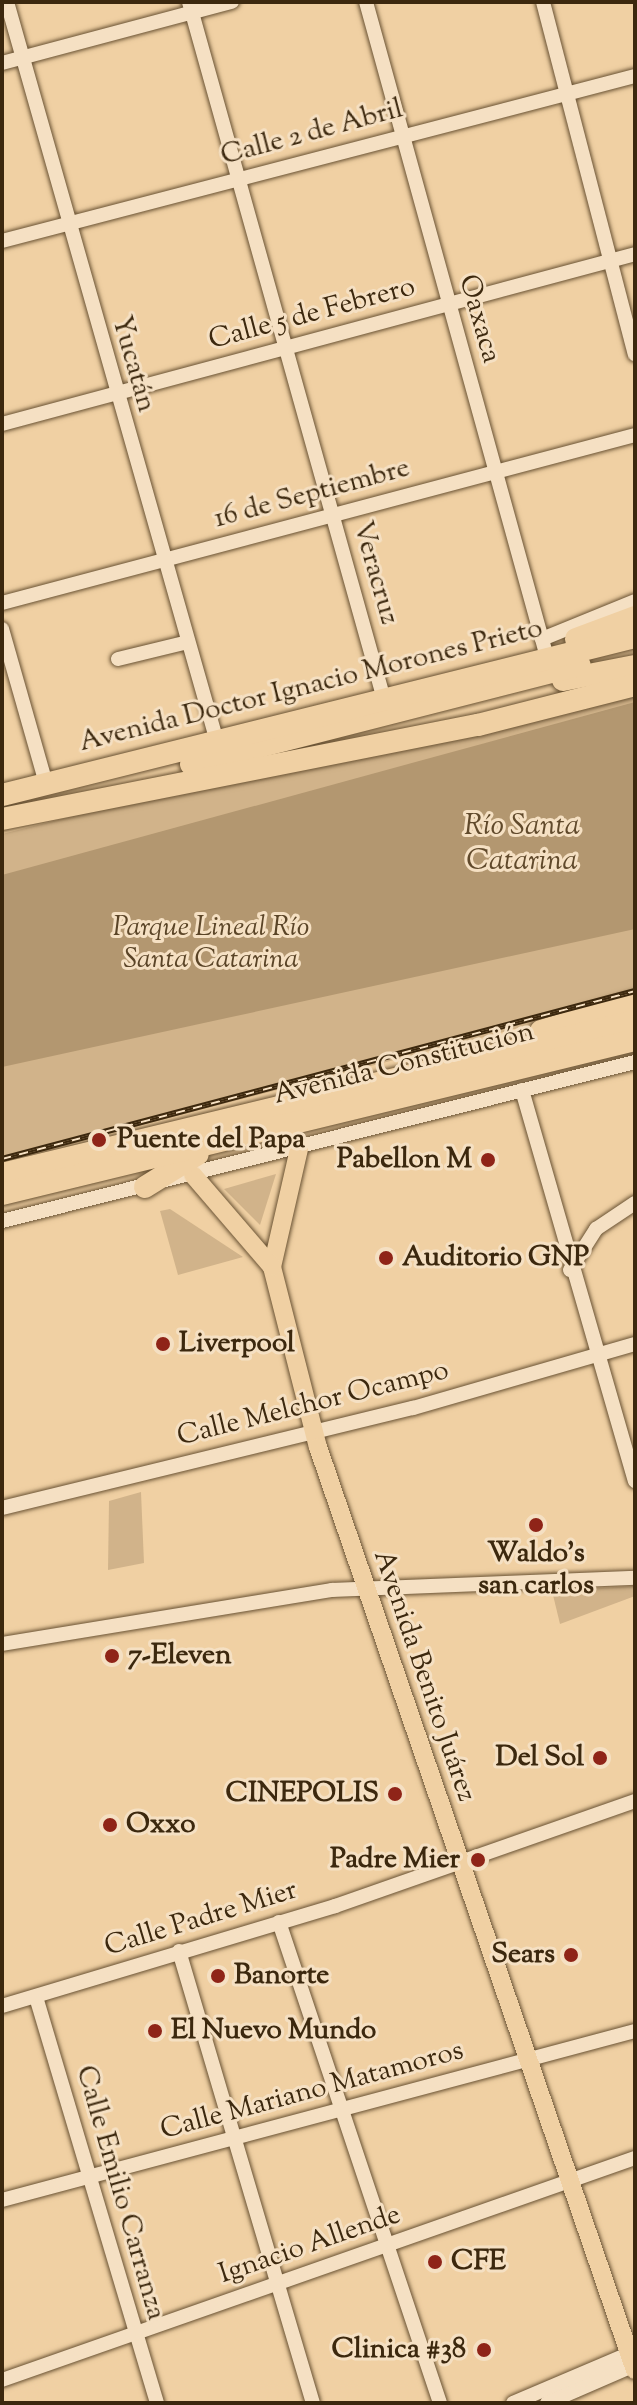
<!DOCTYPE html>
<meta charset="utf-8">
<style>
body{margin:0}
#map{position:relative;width:637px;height:2405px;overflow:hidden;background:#f0d0a3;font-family:"Sorts Mill Goudy",serif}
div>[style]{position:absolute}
.green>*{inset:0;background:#d1b38a}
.water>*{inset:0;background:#b39770}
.roads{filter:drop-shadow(0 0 2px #695233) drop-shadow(0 0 2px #695233)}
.minor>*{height:14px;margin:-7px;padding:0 7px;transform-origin:7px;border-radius:7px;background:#f5e0c3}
.major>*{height:18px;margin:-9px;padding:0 9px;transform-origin:9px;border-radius:9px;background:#f0d0a3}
.highway>*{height:22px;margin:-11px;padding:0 11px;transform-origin:11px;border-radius:11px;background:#f0d0a3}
.rail>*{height:6px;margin-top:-3px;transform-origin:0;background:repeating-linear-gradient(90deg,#f5e0c3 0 9px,#3c280e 0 18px);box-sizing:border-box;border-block:2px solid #3c280e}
.dots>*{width:22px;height:22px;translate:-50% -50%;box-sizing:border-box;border:4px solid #f5e0c3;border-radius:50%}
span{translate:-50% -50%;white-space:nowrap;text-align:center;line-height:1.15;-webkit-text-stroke:6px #f5e0c3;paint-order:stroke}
.street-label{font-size:28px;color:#3c280e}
.park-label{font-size:28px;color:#5a4427;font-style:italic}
.poi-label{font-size:28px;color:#3c280e;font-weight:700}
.left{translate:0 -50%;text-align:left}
.right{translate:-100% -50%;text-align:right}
.water-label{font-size:30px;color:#60492b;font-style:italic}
.frame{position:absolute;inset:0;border:4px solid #3c280e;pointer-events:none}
</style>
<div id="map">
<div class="green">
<div style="clip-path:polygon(635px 675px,635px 998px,2px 1161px,2px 834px)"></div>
<div style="clip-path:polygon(276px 1174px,260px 1225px,224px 1189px)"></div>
<div style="clip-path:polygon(170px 1209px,243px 1257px,178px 1275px,160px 1211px)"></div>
<div style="clip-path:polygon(141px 1492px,144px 1563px,108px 1570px,109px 1501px)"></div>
<div style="clip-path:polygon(635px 1586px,635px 1596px,560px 1624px,552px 1591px)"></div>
</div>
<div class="water">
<div style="clip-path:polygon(635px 702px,635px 929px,2px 1067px,2px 875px)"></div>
</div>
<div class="roads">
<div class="minor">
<div style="left:7px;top:2px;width:765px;rotate:74.15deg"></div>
<div style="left:189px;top:2px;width:721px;rotate:74.38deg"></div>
<div style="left:366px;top:2px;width:672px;rotate:74.56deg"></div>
<div style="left:543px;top:2px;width:364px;rotate:75.4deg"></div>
<div style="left:2px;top:63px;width:238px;rotate:-14.9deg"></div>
<div style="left:2px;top:241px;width:654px;rotate:-14.61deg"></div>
<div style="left:2px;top:424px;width:655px;rotate:-15.03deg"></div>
<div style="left:2px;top:603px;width:655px;rotate:-14.86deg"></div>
<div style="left:2px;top:629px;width:160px;rotate:74.1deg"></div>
<div style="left:542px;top:639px;width:100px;rotate:-22.2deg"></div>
<div style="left:118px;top:659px;width:72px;rotate:-13.7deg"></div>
<div style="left:522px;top:1090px;width:407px;rotate:73.9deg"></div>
<div style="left:2px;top:1221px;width:653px;rotate:-14.1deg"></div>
<div style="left:570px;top:1270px;width:49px;rotate:-57.6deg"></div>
<div style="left:596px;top:1229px;width:47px;rotate:-33.7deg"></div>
<div style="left:2px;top:1508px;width:423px;rotate:-13.7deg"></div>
<div style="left:413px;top:1408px;width:231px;rotate:-16.1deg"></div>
<div style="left:2px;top:1644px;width:334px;rotate:-9.3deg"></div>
<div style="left:332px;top:1590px;width:303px;rotate:-2.3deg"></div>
<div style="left:279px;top:1922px;width:507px;rotate:71.49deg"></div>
<div style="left:179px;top:1951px;width:471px;rotate:73.5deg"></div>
<div style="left:36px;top:1997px;width:424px;rotate:73.4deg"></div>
<div style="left:2px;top:2006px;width:348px;rotate:-16.7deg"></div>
<div style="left:335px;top:1906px;width:318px;rotate:-19.3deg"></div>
<div style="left:2px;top:2200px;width:655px;rotate:-14.95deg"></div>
<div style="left:2px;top:2380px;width:671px;rotate:-19.33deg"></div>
<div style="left:513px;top:2403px;width:133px;rotate:-23.1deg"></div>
<div style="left:547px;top:2403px;width:96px;rotate:-23.4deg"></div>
</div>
<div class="major">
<div style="left:299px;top:1149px;width:121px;rotate:102.9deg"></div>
<div style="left:272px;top:1267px;width:186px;rotate:75.7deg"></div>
<div style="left:318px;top:1447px;width:976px;rotate:71.05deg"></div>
<div style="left:193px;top:1175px;width:121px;rotate:49.3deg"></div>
</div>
<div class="highway">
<div style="left:576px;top:639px;width:63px;rotate:-20.4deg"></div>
<div style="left:563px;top:680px;width:73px;rotate:-11deg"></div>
<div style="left:191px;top:764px;width:401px;rotate:-14.3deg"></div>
<div style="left:2px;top:795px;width:652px;rotate:-14.01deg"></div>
<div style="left:2px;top:819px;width:485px;rotate:-11.2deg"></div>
<div style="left:478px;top:725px;width:162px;rotate:-14.3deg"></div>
<div style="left:541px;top:1031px;width:98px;rotate:-17.1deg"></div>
<div style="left:2px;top:1174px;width:651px;rotate:-13.59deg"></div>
<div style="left:145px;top:1187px;width:62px;rotate:-31.9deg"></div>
<div style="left:2px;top:1194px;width:651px;rotate:-13.67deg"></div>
</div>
</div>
<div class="rail">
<div style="left:2px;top:1159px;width:655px;rotate:-14.86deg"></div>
</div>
<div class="dots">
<div style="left:99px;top:1140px;background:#8f2418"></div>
<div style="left:488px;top:1160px;background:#8f2418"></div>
<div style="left:386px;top:1258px;background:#8f2418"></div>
<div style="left:163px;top:1344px;background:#8f2418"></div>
<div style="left:536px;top:1525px;background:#8f2418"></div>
<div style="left:112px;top:1656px;background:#8f2418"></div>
<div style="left:600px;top:1758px;background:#8f2418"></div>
<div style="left:395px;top:1794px;background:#8f2418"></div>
<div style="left:110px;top:1825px;background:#8f2418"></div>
<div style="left:478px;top:1860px;background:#8f2418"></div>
<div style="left:571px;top:1955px;background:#8f2418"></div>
<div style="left:218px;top:1976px;background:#8f2418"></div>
<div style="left:155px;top:2031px;background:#8f2418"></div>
<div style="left:435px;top:2262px;background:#8f2418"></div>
<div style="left:484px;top:2350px;background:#8f2418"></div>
</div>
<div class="street-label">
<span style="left:312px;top:133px;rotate:-15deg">Calle 2 de Abril</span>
<span style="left:312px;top:314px;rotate:-15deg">Calle 5 de Febrero</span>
<span style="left:479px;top:319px;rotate:74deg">Oaxaca</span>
<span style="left:133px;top:364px;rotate:74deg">Yucatán</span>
<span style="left:312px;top:494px;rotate:-15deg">16 de Septiembre</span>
<span style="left:375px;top:573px;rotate:74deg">Veracruz</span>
<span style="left:311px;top:686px;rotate:-14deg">Avenida Doctor Ignacio Morones Prieto</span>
<span style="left:404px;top:1064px;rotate:-14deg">Avenida Constitución</span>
<span style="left:313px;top:1404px;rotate:-14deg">Calle Melchor Ocampo</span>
<span style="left:424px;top:1676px;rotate:71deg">Avenida Benito Juárez</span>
<span style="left:201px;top:1919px;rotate:-17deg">Calle Padre Mier</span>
<span style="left:312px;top:2091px;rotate:-15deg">Calle Mariano Matamoros</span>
<span style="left:120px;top:2193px;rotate:74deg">Calle Emilio Carranza</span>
<span style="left:310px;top:2245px;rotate:-19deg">Ignacio Allende</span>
</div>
<div class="park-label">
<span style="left:211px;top:944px">Parque Lineal Río<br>Santa Catarina</span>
</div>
<div class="poi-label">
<span class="left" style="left:117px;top:1140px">Puente del Papa</span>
<span class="right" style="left:472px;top:1160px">Pabellon M</span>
<span class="left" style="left:402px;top:1258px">Auditorio GNP</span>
<span class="left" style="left:179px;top:1344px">Liverpool</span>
<span style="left:536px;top:1570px">Waldo's<br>san carlos</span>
<span class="left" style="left:128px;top:1656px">7-Eleven</span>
<span class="right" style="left:584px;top:1758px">Del Sol</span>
<span class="right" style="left:379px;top:1794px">CINEPOLIS</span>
<span class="left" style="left:126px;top:1825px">Oxxo</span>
<span class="right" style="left:460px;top:1860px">Padre Mier</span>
<span class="right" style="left:555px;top:1955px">Sears</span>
<span class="left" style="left:234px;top:1976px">Banorte</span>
<span class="left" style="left:171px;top:2031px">El Nuevo Mundo</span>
<span class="left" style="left:451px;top:2262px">CFE</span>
<span class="right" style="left:466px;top:2350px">Clinica #38</span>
</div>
<div class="water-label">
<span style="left:522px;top:844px">Río Santa<br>Catarina</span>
</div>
<div class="frame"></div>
</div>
